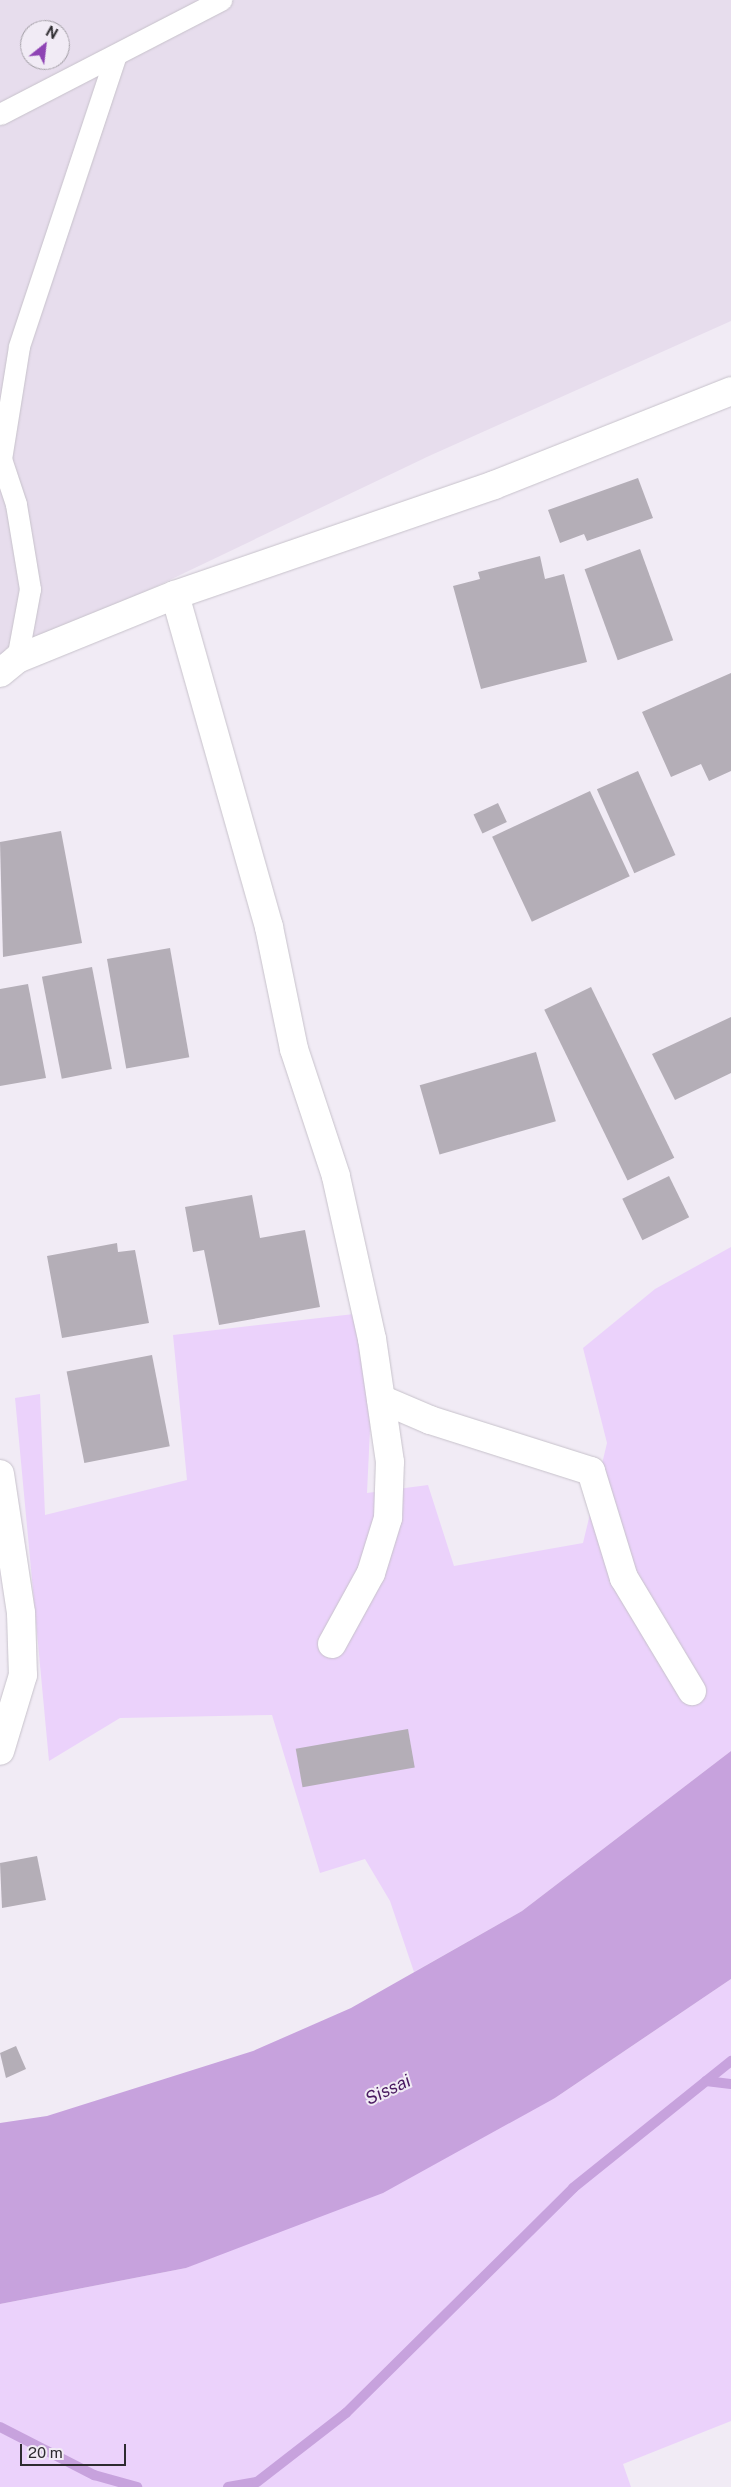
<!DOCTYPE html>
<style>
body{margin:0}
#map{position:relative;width:731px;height:2487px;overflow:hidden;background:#f1ebf5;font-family:"Public Sans",sans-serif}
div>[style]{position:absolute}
.built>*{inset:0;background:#e7dded}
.green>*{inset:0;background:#ebd2fb}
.water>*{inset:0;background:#c7a2dd}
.stream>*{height:10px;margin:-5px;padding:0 5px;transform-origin:5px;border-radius:5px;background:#c7a2dd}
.building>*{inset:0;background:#b4aeb7;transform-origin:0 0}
.roads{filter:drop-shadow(0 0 1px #c7c2cb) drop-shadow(0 0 1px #c7c2cb)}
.service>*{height:21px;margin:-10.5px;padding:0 10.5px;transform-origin:10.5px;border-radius:10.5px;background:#fff}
.minor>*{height:28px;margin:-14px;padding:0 14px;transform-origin:14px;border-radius:14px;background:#fff}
span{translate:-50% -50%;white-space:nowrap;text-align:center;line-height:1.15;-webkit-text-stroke:4px #f1ebf5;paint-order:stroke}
.water-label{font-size:18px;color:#491a60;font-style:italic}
.north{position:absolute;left:20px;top:20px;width:50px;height:50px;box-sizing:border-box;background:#f1ebf5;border:1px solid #a39fa6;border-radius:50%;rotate:29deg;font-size:14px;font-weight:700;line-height:20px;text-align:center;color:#2e2c30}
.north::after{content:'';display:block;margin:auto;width:18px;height:22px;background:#8e43b4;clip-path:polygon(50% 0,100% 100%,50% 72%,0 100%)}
.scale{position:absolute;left:20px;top:2444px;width:106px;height:22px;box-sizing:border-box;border:2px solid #2e2c30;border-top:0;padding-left:6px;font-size:15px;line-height:18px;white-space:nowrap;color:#2e2c30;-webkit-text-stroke:4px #f1ebf5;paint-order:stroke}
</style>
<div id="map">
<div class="built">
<div style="clip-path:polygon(evenodd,0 0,731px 0,731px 321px,429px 456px,0 661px,0 0,30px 30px,60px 30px,60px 60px,30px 60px,30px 30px)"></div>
</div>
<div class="green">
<div style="clip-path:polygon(731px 1247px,731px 1751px,522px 1911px,414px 1972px,390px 1901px,365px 1859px,320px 1873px,272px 1715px,120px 1718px,49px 1761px,15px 1398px,40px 1394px,45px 1515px,187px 1480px,173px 1335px,354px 1314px,371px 1408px,367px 1493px,428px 1485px,454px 1566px,583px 1543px,607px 1443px,583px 1348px,655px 1289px)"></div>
<div style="clip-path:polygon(731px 1979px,731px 2421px,623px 2464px,631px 2487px,0 2487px,0 2304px,186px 2268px,555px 2098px)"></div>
</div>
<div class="water">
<div style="clip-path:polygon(731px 1751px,731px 1979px,555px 2098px,383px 2193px,186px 2268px,0 2304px,0 2123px,47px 2116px,253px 2051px,351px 2008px,522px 1911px)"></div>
</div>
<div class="stream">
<div style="left:706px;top:2081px;width:25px;rotate:7deg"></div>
<div style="left:0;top:2427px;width:106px;rotate:27.1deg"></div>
<div style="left:94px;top:2475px;width:45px;rotate:15.6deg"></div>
<div style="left:228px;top:2487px;width:29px;rotate:-10deg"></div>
<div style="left:257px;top:2482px;width:113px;rotate:-37.8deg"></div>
<div style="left:346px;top:2413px;width:320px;rotate:-44.7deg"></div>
<div style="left:573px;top:2188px;width:203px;rotate:-38.8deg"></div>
</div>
<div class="building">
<div style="clip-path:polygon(638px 478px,653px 518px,587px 541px,584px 534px,560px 543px,548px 510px)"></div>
<div style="left:640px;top:549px;width:97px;height:59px;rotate:70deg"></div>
<div style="clip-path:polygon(540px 556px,545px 579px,564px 574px,587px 662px,481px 689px,453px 586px,480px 579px,478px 572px)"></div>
<div style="clip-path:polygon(731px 673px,731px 771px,709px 781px,701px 764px,671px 777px,642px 712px)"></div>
<div style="left:638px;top:771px;width:92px;height:45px;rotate:66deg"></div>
<div style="left:590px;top:791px;width:94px;height:108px;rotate:65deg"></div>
<div style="left:498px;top:803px;width:21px;height:27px;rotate:65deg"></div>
<div style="clip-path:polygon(61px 831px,82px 943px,3px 957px,0 842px)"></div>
<div style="left:170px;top:948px;width:111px;height:64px;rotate:80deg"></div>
<div style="left:92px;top:967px;width:104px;height:51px;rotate:79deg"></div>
<div style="clip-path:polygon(28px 984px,46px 1078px,0 1086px,0 989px)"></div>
<div style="left:591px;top:987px;width:190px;height:52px;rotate:64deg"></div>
<div style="clip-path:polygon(731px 1017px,731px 1073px,675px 1100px,652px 1054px)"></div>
<div style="left:536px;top:1052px;width:72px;height:121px;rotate:74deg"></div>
<div style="left:669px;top:1176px;width:46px;height:52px;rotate:64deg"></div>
<div style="clip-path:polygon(252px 1195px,260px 1238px,305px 1230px,320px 1307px,219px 1325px,204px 1250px,193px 1252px,185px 1207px)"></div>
<div style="clip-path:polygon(117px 1243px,118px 1252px,135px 1250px,149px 1323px,62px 1338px,47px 1256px)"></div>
<div style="left:152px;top:1355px;width:93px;height:87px;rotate:79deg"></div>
<div style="left:408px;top:1729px;width:39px;height:114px;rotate:80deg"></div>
<div style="clip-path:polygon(37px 1856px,46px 1900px,2px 1908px,0 1863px)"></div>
<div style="clip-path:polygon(16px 2046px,26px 2069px,6px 2078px,0 2053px)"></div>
</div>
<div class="roads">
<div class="service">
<div style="left:0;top:114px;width:249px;rotate:-27.3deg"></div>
<div style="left:17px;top:659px;width:71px;rotate:-79.5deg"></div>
<div style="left:30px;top:589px;width:86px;rotate:-99.4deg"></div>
<div style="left:16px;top:504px;width:47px;rotate:-108.4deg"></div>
<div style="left:1px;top:459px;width:114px;rotate:-80.9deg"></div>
<div style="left:19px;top:346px;width:304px;rotate:-71.6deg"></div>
</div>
<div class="minor">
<div style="left:0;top:673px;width:22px;rotate:-39deg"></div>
<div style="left:17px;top:659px;width:170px;rotate:-22.1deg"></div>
<div style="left:381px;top:1399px;width:53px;rotate:23.2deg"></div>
<div style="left:430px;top:1420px;width:169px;rotate:17.6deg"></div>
<div style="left:591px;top:1471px;width:112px;rotate:72.9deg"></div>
<div style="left:624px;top:1578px;width:132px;rotate:59deg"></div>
<div style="left:0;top:1474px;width:141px;rotate:81.4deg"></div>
<div style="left:21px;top:1613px;width:62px;rotate:88.2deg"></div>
<div style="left:23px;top:1675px;width:79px;rotate:106.8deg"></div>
<div style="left:332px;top:1644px;width:81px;rotate:-61.2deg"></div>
<div style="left:371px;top:1573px;width:58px;rotate:-72.8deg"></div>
<div style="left:388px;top:1518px;width:56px;rotate:-88deg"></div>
<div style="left:390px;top:1462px;width:124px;rotate:-98.3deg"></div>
<div style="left:372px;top:1339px;width:167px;rotate:-102.5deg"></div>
<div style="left:336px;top:1176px;width:134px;rotate:-108.3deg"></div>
<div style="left:294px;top:1049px;width:125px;rotate:-101.6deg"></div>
<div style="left:269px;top:927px;width:345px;rotate:-105.8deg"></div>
<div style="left:175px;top:595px;width:337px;rotate:-19deg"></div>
<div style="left:494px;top:485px;width:255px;rotate:-21.6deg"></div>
</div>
</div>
<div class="water-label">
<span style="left:388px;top:2090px;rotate:-25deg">Sissai</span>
</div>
<div class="north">N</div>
<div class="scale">20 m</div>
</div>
